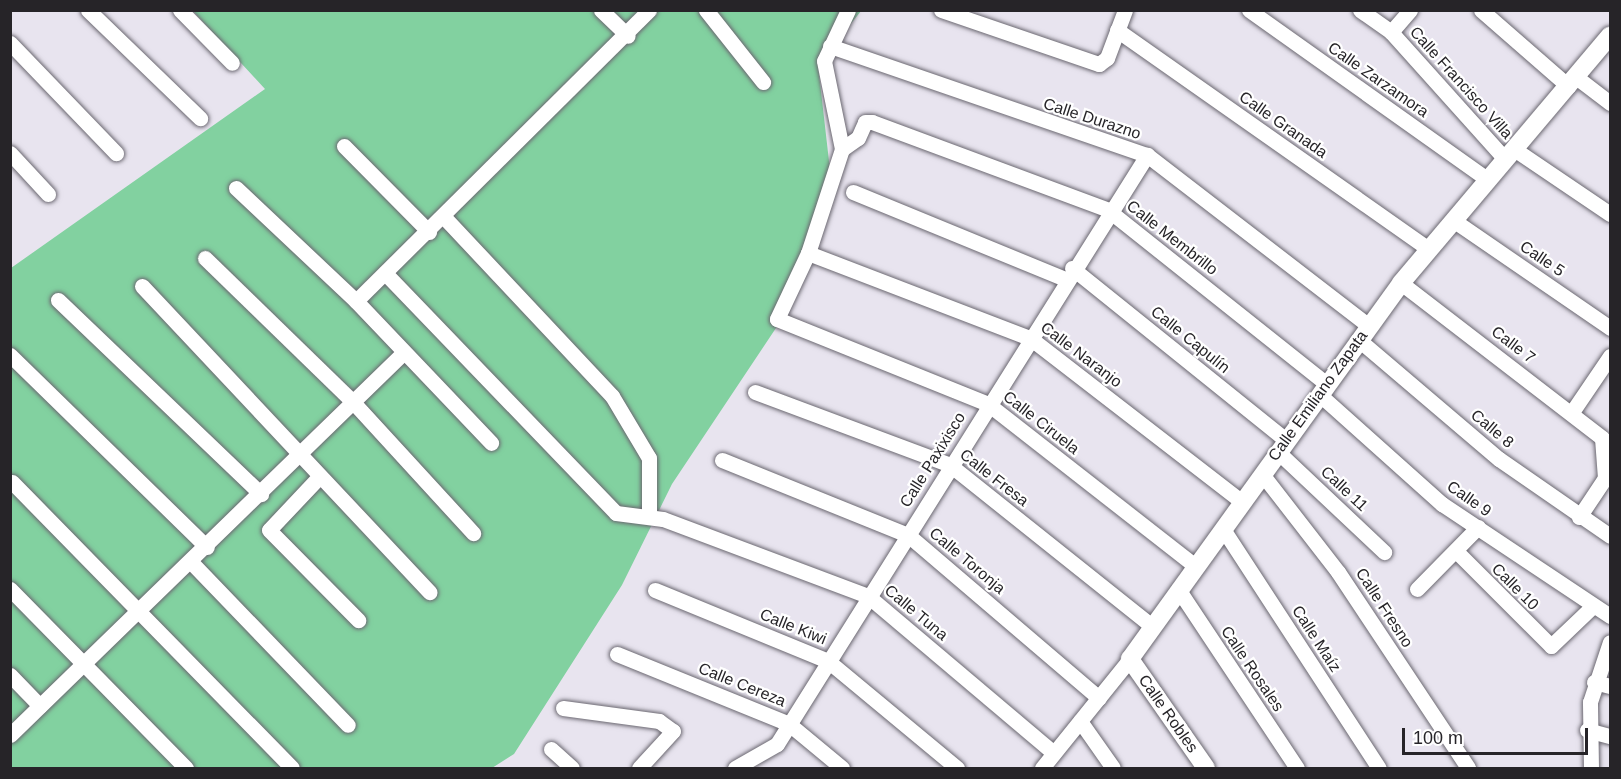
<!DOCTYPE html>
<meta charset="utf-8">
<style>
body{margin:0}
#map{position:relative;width:1621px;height:779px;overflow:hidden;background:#e8e4ef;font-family:Arial,sans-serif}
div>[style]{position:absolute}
.green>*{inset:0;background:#82d1a0}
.roads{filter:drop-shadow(0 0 2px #6a6770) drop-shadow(0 0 2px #6a6770)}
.minor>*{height:15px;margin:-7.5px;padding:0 7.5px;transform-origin:7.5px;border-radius:7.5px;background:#fff}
.major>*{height:18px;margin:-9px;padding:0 9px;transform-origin:9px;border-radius:9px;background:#fff}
span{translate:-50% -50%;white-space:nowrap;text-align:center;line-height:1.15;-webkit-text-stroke:4.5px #fff;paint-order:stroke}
.street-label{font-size:16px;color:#262428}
.frame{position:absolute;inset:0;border:12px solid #262428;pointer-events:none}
.scale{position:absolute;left:1402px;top:728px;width:186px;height:27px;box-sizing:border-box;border:3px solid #262428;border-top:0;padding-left:8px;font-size:18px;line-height:21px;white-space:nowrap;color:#262428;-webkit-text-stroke:4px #fff;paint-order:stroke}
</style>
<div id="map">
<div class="green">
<div style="clip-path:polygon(193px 11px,861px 11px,818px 65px,830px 170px,780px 322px,672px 484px,622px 585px,514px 754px,492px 768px,11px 768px,11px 268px,265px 89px)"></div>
</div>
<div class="roads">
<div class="minor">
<div style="left:88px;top:10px;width:156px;rotate:44deg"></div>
<div style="left:180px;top:10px;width:74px;rotate:45.5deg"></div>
<div style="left:601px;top:10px;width:37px;rotate:44deg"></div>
<div style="left:706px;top:10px;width:92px;rotate:51.6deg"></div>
<div style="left:848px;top:10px;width:56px;rotate:115.2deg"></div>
<div style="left:824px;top:61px;width:90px;rotate:78.4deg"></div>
<div style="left:842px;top:149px;width:109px;rotate:108.1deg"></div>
<div style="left:808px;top:253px;width:73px;rotate:115.2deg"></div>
<div style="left:777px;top:319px;width:227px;rotate:21.9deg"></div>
<div style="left:988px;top:404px;width:263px;rotate:38deg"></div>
<div style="left:941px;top:10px;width:167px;rotate:18.9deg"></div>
<div style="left:1099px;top:64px;width:10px;rotate:-37deg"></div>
<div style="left:1107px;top:58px;width:51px;rotate:-69.4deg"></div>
<div style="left:1249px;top:10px;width:292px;rotate:35.4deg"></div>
<div style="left:1360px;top:10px;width:38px;rotate:35deg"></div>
<div style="left:1391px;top:32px;width:171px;rotate:48.1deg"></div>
<div style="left:1481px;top:10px;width:116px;rotate:41.1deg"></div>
<div style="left:1117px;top:30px;width:381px;rotate:35.1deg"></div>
<div style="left:1391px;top:32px;width:29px;rotate:-49deg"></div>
<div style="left:10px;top:43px;width:153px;rotate:46.1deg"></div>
<div style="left:830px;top:46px;width:335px;rotate:19deg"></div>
<div style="left:1147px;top:155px;width:280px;rotate:37.6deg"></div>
<div style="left:1576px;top:77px;width:43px;rotate:37.4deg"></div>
<div style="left:344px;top:146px;width:121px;rotate:45.3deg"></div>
<div style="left:842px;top:149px;width:19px;rotate:-35deg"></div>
<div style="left:858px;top:138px;width:17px;rotate:-66deg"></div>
<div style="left:865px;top:122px;width:7px"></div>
<div style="left:872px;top:122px;width:252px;rotate:20.4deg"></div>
<div style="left:1108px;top:210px;width:280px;rotate:38.5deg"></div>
<div style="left:1514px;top:149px;width:116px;rotate:34.1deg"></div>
<div style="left:10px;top:153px;width:56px;rotate:47.2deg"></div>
<div style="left:236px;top:188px;width:165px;rotate:43.3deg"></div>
<div style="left:356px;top:301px;width:196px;rotate:46.4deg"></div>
<div style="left:853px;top:192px;width:229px;rotate:22.3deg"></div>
<div style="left:443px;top:216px;width:247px;rotate:46.8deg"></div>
<div style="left:612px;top:396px;width:72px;rotate:59.2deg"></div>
<div style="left:649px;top:458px;width:56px;rotate:90deg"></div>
<div style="left:1453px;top:220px;width:191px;rotate:34.5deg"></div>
<div style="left:808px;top:253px;width:238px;rotate:21deg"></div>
<div style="left:1030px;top:338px;width:268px;rotate:37.7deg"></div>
<div style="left:205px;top:258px;width:206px;rotate:44.2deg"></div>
<div style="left:353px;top:402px;width:178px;rotate:47.5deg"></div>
<div style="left:1072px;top:268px;width:275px;rotate:38.8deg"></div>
<div style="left:385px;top:273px;width:333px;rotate:46.1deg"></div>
<div style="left:616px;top:513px;width:47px;rotate:7.3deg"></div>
<div style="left:663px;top:519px;width:219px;rotate:20.6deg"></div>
<div style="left:868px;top:596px;width:243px;rotate:40.2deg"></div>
<div style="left:1401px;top:283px;width:254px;rotate:37.6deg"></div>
<div style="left:1602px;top:438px;width:40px;rotate:85.7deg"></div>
<div style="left:1605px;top:478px;width:47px;rotate:123.7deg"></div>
<div style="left:142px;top:286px;width:420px;rotate:46.8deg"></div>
<div style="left:58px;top:300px;width:281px;rotate:43.7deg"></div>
<div style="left:356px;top:301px;width:413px;rotate:-44.8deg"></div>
<div style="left:1359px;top:340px;width:184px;rotate:40.4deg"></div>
<div style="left:1499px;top:459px;width:135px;rotate:34.7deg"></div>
<div style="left:10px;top:355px;width:275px;rotate:44.3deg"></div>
<div style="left:755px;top:392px;width:208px;rotate:20.5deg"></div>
<div style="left:950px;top:465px;width:258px;rotate:38.6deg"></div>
<div style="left:1320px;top:395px;width:164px;rotate:41.8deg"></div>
<div style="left:1442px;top:504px;width:202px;rotate:33.7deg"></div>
<div style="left:1572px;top:412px;width:68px;rotate:-55.8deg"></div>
<div style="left:1278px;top:452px;width:146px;rotate:43.3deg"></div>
<div style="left:722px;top:460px;width:201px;rotate:22deg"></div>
<div style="left:908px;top:535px;width:251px;rotate:40.5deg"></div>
<div style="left:1262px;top:474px;width:124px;rotate:52.2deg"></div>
<div style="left:1338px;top:572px;width:235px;rotate:56.4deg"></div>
<div style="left:318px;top:478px;width:71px;rotate:133.3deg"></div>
<div style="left:269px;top:530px;width:127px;rotate:45.3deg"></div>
<div style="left:12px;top:482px;width:400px;rotate:45.6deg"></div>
<div style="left:1223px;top:529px;width:285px;rotate:56.9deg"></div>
<div style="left:1457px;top:552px;width:133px;rotate:45deg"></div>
<div style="left:1551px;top:646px;width:57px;rotate:-43.6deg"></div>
<div style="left:191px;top:562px;width:226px;rotate:46.1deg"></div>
<div style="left:10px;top:589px;width:251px;rotate:45.5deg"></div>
<div style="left:1178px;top:589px;width:215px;rotate:56.4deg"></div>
<div style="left:1417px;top:589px;width:87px;rotate:-45.5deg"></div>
<div style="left:655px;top:590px;width:187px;rotate:22.3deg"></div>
<div style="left:828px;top:661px;width:168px;rotate:39.7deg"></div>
<div style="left:617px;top:654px;width:186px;rotate:22.1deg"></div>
<div style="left:789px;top:724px;width:69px;rotate:39.7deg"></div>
<div style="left:10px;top:675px;width:43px;rotate:45.9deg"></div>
<div style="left:1594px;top:682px;width:16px;rotate:14deg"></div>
<div style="left:563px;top:708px;width:97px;rotate:7.7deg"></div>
<div style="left:659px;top:721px;width:17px;rotate:36deg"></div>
<div style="left:673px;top:731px;width:50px;rotate:132.6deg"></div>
<div style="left:1080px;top:721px;width:57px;rotate:54.9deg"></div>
<div style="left:1587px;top:730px;width:24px;rotate:15deg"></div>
<div style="left:10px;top:735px;width:549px;rotate:-44.19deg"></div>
<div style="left:551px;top:749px;width:28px;rotate:42deg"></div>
<div style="left:735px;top:768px;width:48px;rotate:-29.7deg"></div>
<div style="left:777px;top:744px;width:696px;rotate:-57.86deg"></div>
<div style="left:1042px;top:768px;width:140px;rotate:-51.1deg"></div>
<div style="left:1591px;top:768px;width:66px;rotate:-90.9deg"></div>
<div style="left:1590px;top:702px;width:63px;rotate:-71.6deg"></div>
</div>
<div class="major">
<div style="left:1206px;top:768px;width:133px;rotate:-124.9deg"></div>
<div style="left:1130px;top:659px;width:463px;rotate:-54.2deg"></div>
<div style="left:1401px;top:283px;width:324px;rotate:-49.8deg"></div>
</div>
</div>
<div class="street-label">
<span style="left:1378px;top:80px;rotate:35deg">Calle Zarzamora</span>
<span style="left:1461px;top:83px;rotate:48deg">Calle Francisco Villa</span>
<span style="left:1092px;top:119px;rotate:18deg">Calle Durazno</span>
<span style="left:1283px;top:125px;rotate:35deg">Calle Granada</span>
<span style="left:1172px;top:238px;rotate:38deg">Calle Membrillo</span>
<span style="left:1542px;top:259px;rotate:34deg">Calle 5</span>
<span style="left:1190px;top:340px;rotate:39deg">Calle Capulín</span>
<span style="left:1513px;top:345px;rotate:37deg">Calle 7</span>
<span style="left:1081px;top:355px;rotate:37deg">Calle Naranjo</span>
<span style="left:1318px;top:396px;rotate:-54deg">Calle Emiliano Zapata</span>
<span style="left:1041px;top:423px;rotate:38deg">Calle Ciruela</span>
<span style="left:1492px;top:429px;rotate:40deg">Calle 8</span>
<span style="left:933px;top:460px;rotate:-58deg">Calle Paxixisco</span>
<span style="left:994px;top:478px;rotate:38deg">Calle Fresa</span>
<span style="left:1344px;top:489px;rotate:43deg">Calle 11</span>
<span style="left:1469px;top:499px;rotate:35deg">Calle 9</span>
<span style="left:967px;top:561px;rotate:40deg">Calle Toronja</span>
<span style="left:1515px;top:587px;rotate:45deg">Calle 10</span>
<span style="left:1384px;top:608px;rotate:57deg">Calle Fresno</span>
<span style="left:916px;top:613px;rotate:40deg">Calle Tuna</span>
<span style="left:793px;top:627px;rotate:22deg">Calle Kiwi</span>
<span style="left:1316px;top:639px;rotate:57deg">Calle Maíz</span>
<span style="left:1252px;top:669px;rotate:56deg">Calle Rosales</span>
<span style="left:742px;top:685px;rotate:22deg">Calle Cereza</span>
<span style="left:1168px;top:714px;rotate:55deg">Calle Robles</span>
</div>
<div class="frame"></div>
<div class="scale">100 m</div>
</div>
